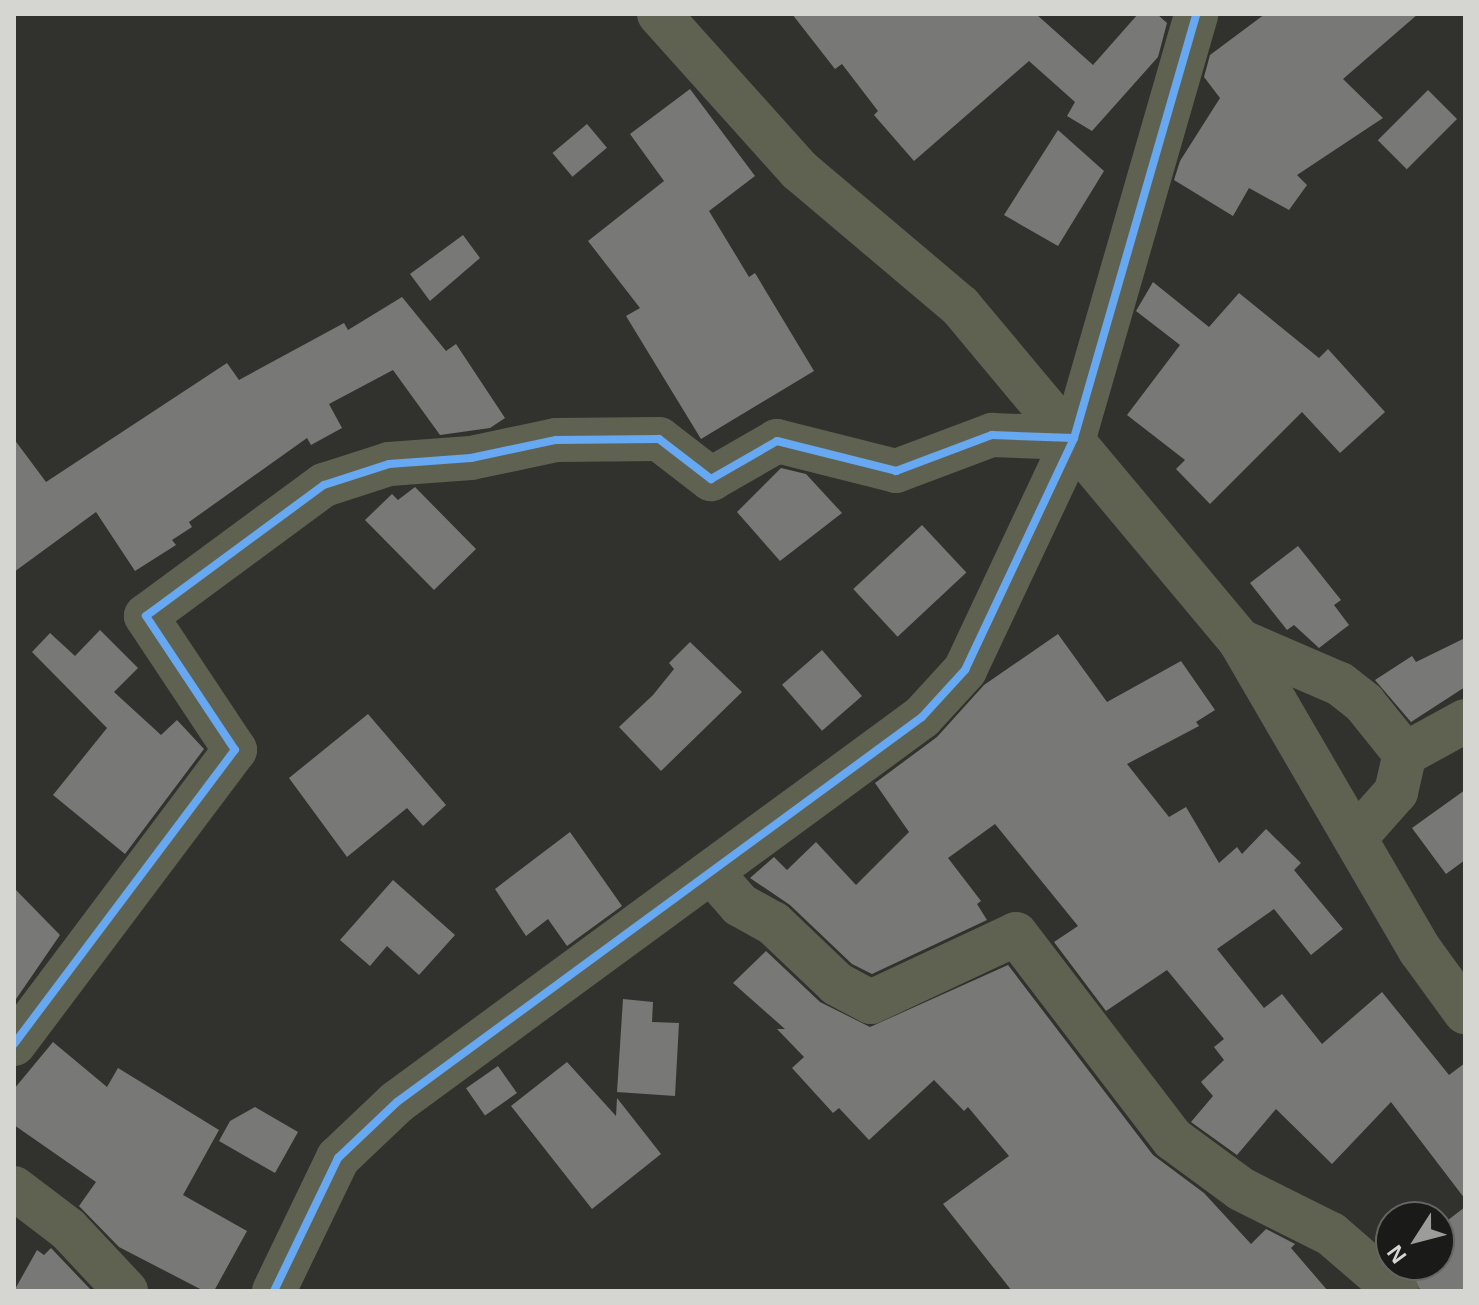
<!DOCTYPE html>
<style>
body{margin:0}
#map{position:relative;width:1479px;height:1305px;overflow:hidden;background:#31322e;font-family:Helvetica,sans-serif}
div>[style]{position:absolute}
.building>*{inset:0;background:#787976;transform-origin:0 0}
.minor>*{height:44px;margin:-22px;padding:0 22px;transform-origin:22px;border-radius:22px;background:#606251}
.cycleway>*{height:8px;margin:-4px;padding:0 4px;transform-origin:4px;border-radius:4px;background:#66a8f1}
span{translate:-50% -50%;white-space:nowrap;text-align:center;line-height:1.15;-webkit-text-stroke:8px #1a1a18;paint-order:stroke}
.frame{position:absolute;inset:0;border:16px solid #d5d6d2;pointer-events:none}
.north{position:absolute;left:1375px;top:1201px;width:80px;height:80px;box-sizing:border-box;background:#1a1a18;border:2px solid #656562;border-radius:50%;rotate:234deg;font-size:22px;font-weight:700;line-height:32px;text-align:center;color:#d5d6d2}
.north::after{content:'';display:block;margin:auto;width:28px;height:36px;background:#9c9d99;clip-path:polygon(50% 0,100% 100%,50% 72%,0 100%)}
</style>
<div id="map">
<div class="building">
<div style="clip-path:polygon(792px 14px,1036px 14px,1093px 65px,1138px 14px,1157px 14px,1167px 23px,1158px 57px,1092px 131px,1067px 116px,1075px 102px,1029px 61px,914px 161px,874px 115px,878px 111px,842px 64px,835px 69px)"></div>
<div style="clip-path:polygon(1265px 14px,1418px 14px,1343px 79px,1383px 118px,1297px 175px,1307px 185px,1289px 210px,1249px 188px,1233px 216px,1174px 180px,1180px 161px,1220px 98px,1204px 77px,1210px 55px)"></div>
<div style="clip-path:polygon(690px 89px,755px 176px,709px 211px,749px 277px,755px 273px,814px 371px,701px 439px,626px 316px,640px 308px,588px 241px,664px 181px,630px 134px)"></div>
<div style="left:1428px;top:90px;width:41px;height:71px;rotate:45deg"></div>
<div style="left:587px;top:124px;width:31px;height:45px;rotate:50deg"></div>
<div style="clip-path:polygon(1058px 130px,1104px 171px,1058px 246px,1004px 215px)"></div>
<div style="clip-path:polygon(463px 235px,480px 258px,430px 301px,410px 274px)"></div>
<div style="clip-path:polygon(1153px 282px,1209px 327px,1239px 293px,1319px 358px,1328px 349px,1385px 412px,1340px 453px,1302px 412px,1210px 504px,1176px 469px,1185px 460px,1127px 415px,1180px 345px,1136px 311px)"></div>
<div style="clip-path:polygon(402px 297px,446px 351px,456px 344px,505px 418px,490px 428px,440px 435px,393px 370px,329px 404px,342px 428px,311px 445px,307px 438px,189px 522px,192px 527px,172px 540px,176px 545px,135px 571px,96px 512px,14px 572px,14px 439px,46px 482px,227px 363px,239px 380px,344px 323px,348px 330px)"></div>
<div style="clip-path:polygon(781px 468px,806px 474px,842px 513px,780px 561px,737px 512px)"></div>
<div style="clip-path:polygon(415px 487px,476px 549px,434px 590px,365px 520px,392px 494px,398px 500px)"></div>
<div style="left:922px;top:525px;width:65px;height:94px;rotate:47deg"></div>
<div style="clip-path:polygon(1298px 546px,1341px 600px,1334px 605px,1349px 625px,1319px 648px,1294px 625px,1287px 630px,1250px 583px)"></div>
<div style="clip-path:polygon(100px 630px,138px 668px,114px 692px,161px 735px,177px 720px,204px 749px,125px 854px,53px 795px,107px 728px,32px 652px,50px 633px,75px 656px)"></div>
<div style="clip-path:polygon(1058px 634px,1107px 702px,1181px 661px,1215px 710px,1196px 722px,1199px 726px,1127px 764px,1169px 817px,1186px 807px,1219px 863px,1237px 847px,1242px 854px,1266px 829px,1301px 863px,1294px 870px,1343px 929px,1311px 955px,1274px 909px,1217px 949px,1264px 1008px,1282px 994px,1322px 1044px,1382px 992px,1449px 1075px,1465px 1063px,1465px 1199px,1391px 1102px,1332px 1164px,1276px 1109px,1237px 1155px,1191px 1122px,1213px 1096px,1201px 1082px,1224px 1060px,1214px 1047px,1224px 1039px,1167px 970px,1106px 1011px,1054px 942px,1078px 926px,995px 824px,948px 858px,981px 901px,977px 904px,987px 920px,872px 974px,852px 964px,790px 905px,750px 878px,774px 857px,787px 870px,816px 842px,856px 885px,909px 832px,875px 783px,937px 737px,984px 685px)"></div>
<div style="clip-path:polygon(1465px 638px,1465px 687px,1411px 722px,1375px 680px,1412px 656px,1416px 662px)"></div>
<div style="clip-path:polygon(690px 642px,742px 692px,661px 771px,619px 727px,653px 695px,674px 669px,669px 663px)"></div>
<div style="left:822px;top:650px;width:61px;height:53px;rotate:49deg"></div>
<div style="clip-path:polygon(368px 714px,446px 805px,423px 826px,407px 808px,347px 857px,289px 778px)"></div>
<div style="clip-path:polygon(1465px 790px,1465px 860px,1446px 874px,1412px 828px)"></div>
<div style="clip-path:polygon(570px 832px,622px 906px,567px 946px,548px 919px,526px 936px,495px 889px)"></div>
<div style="clip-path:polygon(393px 880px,455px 935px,419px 975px,387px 946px,370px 966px,340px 940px)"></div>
<div style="clip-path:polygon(14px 888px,60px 935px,14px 1002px)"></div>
<div style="clip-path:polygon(766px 951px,820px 1002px,870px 1027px,1008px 965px,1153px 1155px,1204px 1193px,1251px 1244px,1266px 1229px,1295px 1244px,1291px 1248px,1328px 1291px,1012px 1291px,943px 1204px,1009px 1156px,968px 1107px,964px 1111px,934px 1080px,869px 1140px,839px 1108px,833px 1113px,792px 1068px,804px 1057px,777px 1029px,785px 1029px,733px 983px)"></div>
<div style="clip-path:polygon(623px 999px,653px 1002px,652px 1022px,679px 1023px,675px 1096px,617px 1092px)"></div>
<div style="clip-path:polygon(53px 1042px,107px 1087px,118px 1068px,219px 1130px,183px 1195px,247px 1231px,214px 1291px,204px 1291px,119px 1247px,79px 1206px,96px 1182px,14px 1125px,14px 1089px)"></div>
<div style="clip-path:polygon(567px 1062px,616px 1116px,617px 1098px,661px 1154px,592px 1209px,511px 1106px)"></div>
<div style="left:498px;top:1066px;width:33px;height:39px;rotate:55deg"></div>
<div style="clip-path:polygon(255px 1107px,298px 1132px,275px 1173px,219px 1141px,230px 1121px)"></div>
<div style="clip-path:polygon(1465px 1207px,1465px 1291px,1421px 1291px,1405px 1265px,1439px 1265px,1439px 1227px)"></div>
<div style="clip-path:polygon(51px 1248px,91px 1290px,90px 1291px,14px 1291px,37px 1250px,44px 1255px)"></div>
</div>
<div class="minor">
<div style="left:659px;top:14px;width:210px;rotate:48.1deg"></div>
<div style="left:799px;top:170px;width:211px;rotate:40.2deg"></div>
<div style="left:960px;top:306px;width:437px;rotate:50.1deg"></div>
<div style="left:1240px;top:641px;width:358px;rotate:59.8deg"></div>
<div style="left:1420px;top:950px;width:77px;rotate:54deg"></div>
<div style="left:1240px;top:641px;width:109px;rotate:23.3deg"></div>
<div style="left:1340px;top:684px;width:31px;rotate:38deg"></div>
<div style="left:1364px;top:703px;width:65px;rotate:51.2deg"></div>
<div style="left:1405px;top:754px;width:68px;rotate:-28.8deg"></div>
<div style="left:1355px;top:838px;width:62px;rotate:-48.3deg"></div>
<div style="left:1396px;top:792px;width:39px;rotate:-77deg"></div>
<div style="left:711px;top:872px;width:44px;rotate:48.7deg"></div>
<div style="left:740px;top:905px;width:38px;rotate:29deg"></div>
<div style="left:773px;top:923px;width:88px;rotate:43.6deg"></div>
<div style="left:837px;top:984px;width:38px;rotate:28deg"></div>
<div style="left:871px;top:1002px;width:160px;rotate:-25.1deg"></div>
<div style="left:1016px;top:934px;width:258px;rotate:52.6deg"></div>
<div style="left:1173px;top:1139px;width:84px;rotate:36.3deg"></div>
<div style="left:1241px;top:1189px;width:101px;rotate:26.6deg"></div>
<div style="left:1331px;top:1234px;width:87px;rotate:40.8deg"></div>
<div style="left:14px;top:1044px;width:368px;rotate:-53.1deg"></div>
<div style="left:235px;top:750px;width:161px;rotate:-123.6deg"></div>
<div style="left:146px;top:616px;width:221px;rotate:-36.4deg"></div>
<div style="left:324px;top:485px;width:68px;rotate:-17.9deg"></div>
<div style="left:389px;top:464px;width:82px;rotate:-4.2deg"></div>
<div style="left:471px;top:458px;width:87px;rotate:-12deg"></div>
<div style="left:556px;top:440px;width:103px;rotate:-0.6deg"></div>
<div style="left:659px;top:439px;width:66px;rotate:37.6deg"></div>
<div style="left:711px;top:479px;width:76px;rotate:-29.9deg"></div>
<div style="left:777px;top:441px;width:123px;rotate:14.1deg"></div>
<div style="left:896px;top:471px;width:103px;rotate:-20.6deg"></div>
<div style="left:992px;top:435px;width:82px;rotate:2.1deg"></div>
<div style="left:14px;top:1188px;width:68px;rotate:37.2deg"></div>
<div style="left:68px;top:1229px;width:85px;rotate:46.9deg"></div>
<div style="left:274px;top:1291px;width:148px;rotate:-64.3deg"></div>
<div style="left:338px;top:1158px;width:81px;rotate:-43.5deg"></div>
<div style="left:397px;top:1102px;width:651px;rotate:-36.25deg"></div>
<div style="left:922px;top:717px;width:64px;rotate:-47.5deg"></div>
<div style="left:965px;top:670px;width:256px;rotate:-64.8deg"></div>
<div style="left:1074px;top:438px;width:441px;rotate:-73.9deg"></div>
</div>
<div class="cycleway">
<div style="left:14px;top:1044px;width:368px;rotate:-53.1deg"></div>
<div style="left:235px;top:750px;width:161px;rotate:-123.6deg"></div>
<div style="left:146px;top:616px;width:221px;rotate:-36.4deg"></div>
<div style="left:324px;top:485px;width:68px;rotate:-17.9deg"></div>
<div style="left:389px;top:464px;width:82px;rotate:-4.2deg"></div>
<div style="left:471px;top:458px;width:87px;rotate:-12deg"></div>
<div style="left:556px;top:440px;width:103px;rotate:-0.6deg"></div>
<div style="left:659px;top:439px;width:66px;rotate:37.6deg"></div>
<div style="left:711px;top:479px;width:76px;rotate:-29.9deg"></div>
<div style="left:777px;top:441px;width:123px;rotate:14.1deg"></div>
<div style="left:896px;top:471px;width:103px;rotate:-20.6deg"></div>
<div style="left:992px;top:435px;width:82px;rotate:2.1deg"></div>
<div style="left:274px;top:1291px;width:148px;rotate:-64.3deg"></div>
<div style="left:338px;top:1158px;width:81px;rotate:-43.5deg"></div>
<div style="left:397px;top:1102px;width:651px;rotate:-36.25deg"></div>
<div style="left:922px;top:717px;width:64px;rotate:-47.5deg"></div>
<div style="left:965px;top:670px;width:256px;rotate:-64.8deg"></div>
<div style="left:1074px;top:438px;width:441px;rotate:-73.9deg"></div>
</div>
<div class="frame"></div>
<div class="north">N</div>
</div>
